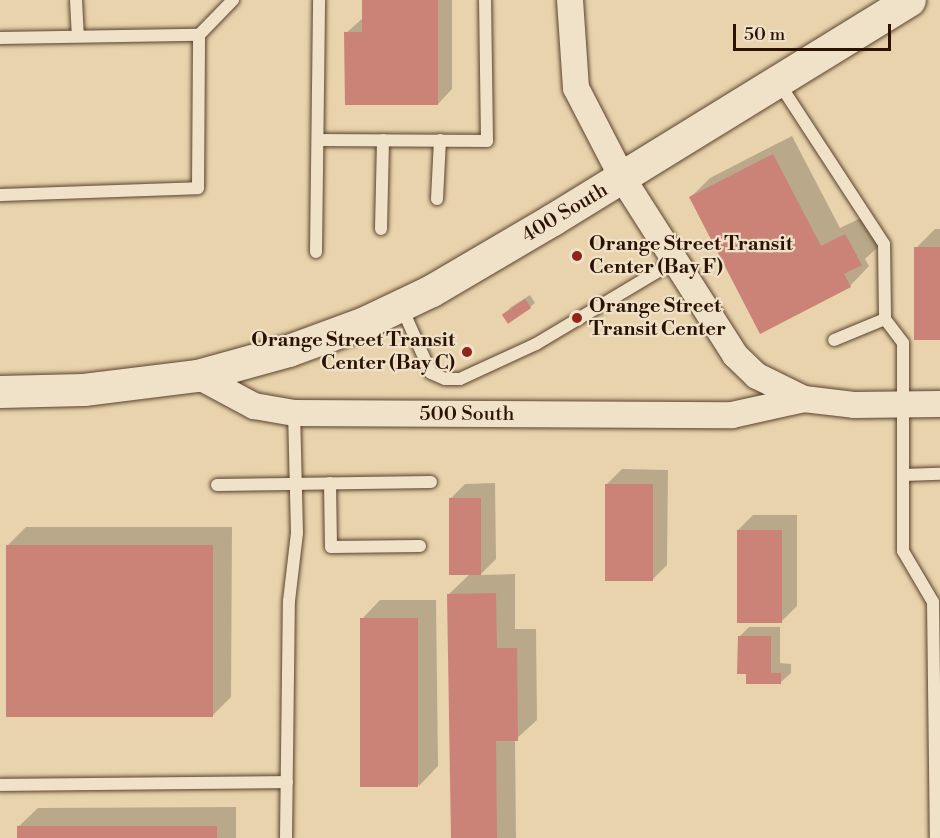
<!DOCTYPE html>
<style>
body{margin:0}
#map{position:relative;width:940px;height:838px;overflow:hidden;background:#e8d3ac;font-family:"Libre Bodoni",serif}
div>[style]{position:absolute}
.shadow>*{inset:0;background:#0003}
.building>*{inset:0;background:#cb8377;transform-origin:0 0}
.roads{filter:drop-shadow(0 0 2px #5b422d) drop-shadow(0 0 2px #5b422d)}
.service>*{height:12px;margin:-6px;padding:0 6px;transform-origin:6px;border-radius:6px;background:#f0e2c9}
.minor>*{height:26px;margin:-13px;padding:0 13px;transform-origin:13px;border-radius:13px;background:#f0e2c9}
.tertiary>*{height:32px;margin:-16px;padding:0 16px;transform-origin:16px;border-radius:16px;background:#f0e2c9}
.dots>*{width:16px;height:16px;translate:-50% -50%;box-sizing:border-box;border:3px solid #f0e2c9;border-radius:50%}
span{translate:-50% -50%;white-space:nowrap;text-align:center;line-height:1.15;-webkit-text-stroke:4.5px #f0e2c9;paint-order:stroke}
.street-label{font-size:20px;color:#2c1203}
.poi-label{font-size:20px;color:#2c1203;font-weight:700}
.left{translate:0 -50%;text-align:left}
.right{translate:-100% -50%;text-align:right}
.scale{position:absolute;left:733px;top:24px;width:158px;height:27px;box-sizing:border-box;border:3px solid #2c1203;border-top:0;padding-left:8px;font-size:18px;line-height:21px;white-space:nowrap;color:#2c1203;-webkit-text-stroke:4px #f0e2c9;paint-order:stroke}
</style>
<div id="map">
<div class="shadow">
<div style="clip-path:polygon(363px 0,452px 0,452px 89px,438px 104px,346px 33px,363px 18px)"></div>
<div style="clip-path:polygon(792px 136px,840px 228px,865px 216px,880px 245px,865px 259px,869px 266px,850px 286px,691px 197px,710px 178px)"></div>
<div style="clip-path:polygon(935px 229px,940px 229px,940px 339px,916px 248px)"></div>
<div style="clip-path:polygon(530px 295px,535px 303px,530px 307px,508px 309px)"></div>
<div style="clip-path:polygon(622px 469px,668px 470px,667px 565px,652px 580px,607px 484px)"></div>
<div style="clip-path:polygon(495px 483px,496px 559px,480px 575px,515px 574px,515px 629px,536px 629px,537px 720px,515px 740px,516px 838px,452px 838px,449px 594px,470px 574px,451px 498px,465px 484px)"></div>
<div style="clip-path:polygon(753px 515px,797px 515px,797px 606px,782px 621px,738px 530px)"></div>
<div style="clip-path:polygon(26px 527px,232px 527px,231px 697px,212px 716px,7px 546px)"></div>
<div style="clip-path:polygon(380px 600px,436px 600px,438px 766px,419px 786px,361px 620px)"></div>
<div style="clip-path:polygon(749px 627px,780px 627px,780px 663px,791px 664px,791px 673px,781px 682px,747px 673px,739px 637px)"></div>
<div style="clip-path:polygon(236px 807px,236px 838px,18px 838px,18px 827px,38px 808px)"></div>
</div>
<div class="building">
<div style="clip-path:polygon(362px 0,438px 0,438px 105px,345px 105px,344px 32px,362px 32px)"></div>
<div style="clip-path:polygon(773px 154px,821px 246px,845px 234px,862px 265px,844px 274px,851px 287px,760px 334px,689px 197px)"></div>
<div style="left:914px;top:247px;width:26px;height:93px"></div>
<div style="left:525px;top:299px;width:11px;height:28px;rotate:56deg"></div>
<div style="left:605px;top:484px;width:48px;height:97px"></div>
<div style="left:449px;top:498px;width:32px;height:77px"></div>
<div style="left:737px;top:530px;width:45px;height:93px"></div>
<div style="left:6px;top:545px;width:207px;height:172px"></div>
<div style="clip-path:polygon(496px 593px,497px 648px,517px 648px,518px 741px,496px 741px,497px 838px,451px 838px,447px 594px)"></div>
<div style="left:418px;top:618px;width:169px;height:58px;rotate:90deg"></div>
<div style="clip-path:polygon(738px 636px,771px 636px,771px 673px,781px 673px,781px 684px,746px 684px,746px 674px,737px 674px)"></div>
<div style="left:217px;top:826px;width:12px;height:200px;rotate:90deg"></div>
</div>
<div class="roads">
<div class="service">
<div style="left:76px;top:0;width:36px;rotate:87deg"></div>
<div style="left:0;top:38px;width:199px;rotate:-0.9deg"></div>
<div style="left:779px;top:83px;width:192px;rotate:56.9deg"></div>
<div style="left:884px;top:244px;width:75px;rotate:89.2deg"></div>
<div style="left:885px;top:319px;width:55px;rotate:157.6deg"></div>
<div style="left:319px;top:140px;width:168px;rotate:0.3deg"></div>
<div style="left:487px;top:141px;width:141px;rotate:-90.8deg"></div>
<div style="left:0;top:195px;width:198px;rotate:-2deg"></div>
<div style="left:198px;top:188px;width:153px;rotate:-89.6deg"></div>
<div style="left:199px;top:35px;width:49px;rotate:-45.8deg"></div>
<div style="left:437px;top:199px;width:59px;rotate:-87.1deg"></div>
<div style="left:381px;top:229px;width:89px;rotate:-88.7deg"></div>
<div style="left:316px;top:252px;width:252px;rotate:-89.3deg"></div>
<div style="left:401px;top:306px;width:73px;rotate:65.9deg"></div>
<div style="left:431px;top:373px;width:15px;rotate:23deg"></div>
<div style="left:445px;top:379px;width:15px"></div>
<div style="left:460px;top:379px;width:84px;rotate:-24.7deg"></div>
<div style="left:536px;top:344px;width:162px;rotate:-30.8deg"></div>
<div style="left:885px;top:319px;width:30px;rotate:53deg"></div>
<div style="left:903px;top:343px;width:208px;rotate:90deg"></div>
<div style="left:903px;top:551px;width:59px;rotate:59.5deg"></div>
<div style="left:933px;top:602px;width:236px;rotate:89.3deg"></div>
<div style="left:903px;top:475px;width:37px;rotate:-2deg"></div>
<div style="left:330px;top:483px;width:64px;rotate:89.1deg"></div>
<div style="left:331px;top:547px;width:89px;rotate:-0.6deg"></div>
<div style="left:217px;top:485px;width:214px;rotate:-0.8deg"></div>
<div style="left:0;top:785px;width:287px;rotate:-0.6deg"></div>
<div style="left:286px;top:838px;width:237px;rotate:-89.3deg"></div>
<div style="left:289px;top:601px;width:68px;rotate:-83.3deg"></div>
<div style="left:297px;top:533px;width:120px;rotate:-91.4deg"></div>
</div>
<div class="minor">
<div style="left:570px;top:0;width:88px;rotate:86.1deg"></div>
<div style="left:576px;top:88px;width:102px;rotate:62.7deg"></div>
<div style="left:623px;top:179px;width:209px;rotate:57.5deg"></div>
<div style="left:735px;top:355px;width:30px;rotate:44deg"></div>
<div style="left:757px;top:376px;width:52px;rotate:26.1deg"></div>
<div style="left:198px;top:376px;width:64px;rotate:28.2deg"></div>
<div style="left:254px;top:406px;width:41px;rotate:9.9deg"></div>
<div style="left:294px;top:413px;width:438px;rotate:0.3deg"></div>
<div style="left:732px;top:415px;width:74px;rotate:-12.5deg"></div>
<div style="left:804px;top:399px;width:50px;rotate:6.8deg"></div>
<div style="left:854px;top:405px;width:86px;rotate:-0.7deg"></div>
</div>
<div class="tertiary">
<div style="left:0;top:392px;width:84px;rotate:-1.4deg"></div>
<div style="left:84px;top:390px;width:115px;rotate:-7deg"></div>
<div style="left:198px;top:376px;width:94px;rotate:-15.4deg"></div>
<div style="left:289px;top:351px;width:81px;rotate:-20.2deg"></div>
<div style="left:365px;top:323px;width:74px;rotate:-25.5deg"></div>
<div style="left:432px;top:291px;width:140px;rotate:-30.4deg"></div>
<div style="left:553px;top:220px;width:419px;rotate:-31.6deg"></div>
</div>
</div>
<div class="dots">
<div style="left:577px;top:256px;background:#8f2418"></div>
<div style="left:577px;top:318px;background:#8f2418"></div>
<div style="left:467px;top:352px;background:#8f2418"></div>
</div>
<div class="street-label">
<span style="left:565px;top:213px;rotate:-31deg">400 South</span>
<span style="left:467px;top:414px">500 South</span>
</div>
<div class="poi-label">
<span class="left" style="left:589px;top:256px">Orange Street Transit<br>Center (Bay F)</span>
<span class="left" style="left:589px;top:318px">Orange Street<br>Transit Center</span>
<span class="right" style="left:455px;top:352px">Orange Street Transit<br>Center (Bay C)</span>
</div>
<div class="scale">50 m</div>
</div>
